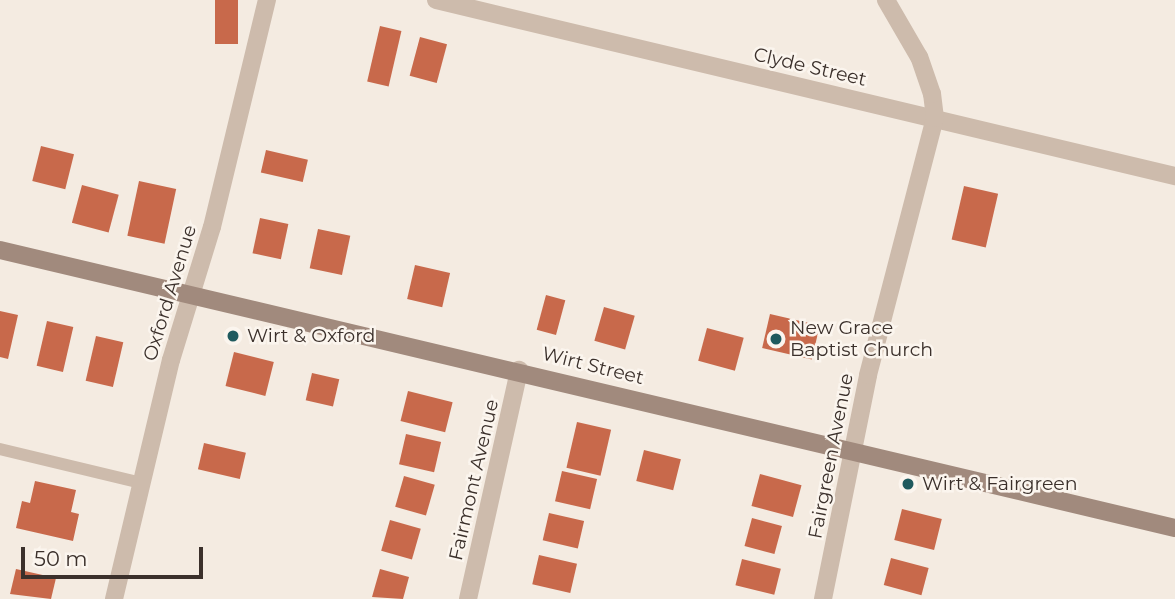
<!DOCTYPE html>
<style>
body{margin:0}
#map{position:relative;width:1175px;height:599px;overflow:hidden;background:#f4ebe1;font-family:Montserrat,sans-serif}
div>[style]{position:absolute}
.building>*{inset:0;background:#c8694b;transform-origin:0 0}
.lane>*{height:12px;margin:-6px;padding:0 6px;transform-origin:6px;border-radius:6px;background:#cdbbac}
.street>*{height:18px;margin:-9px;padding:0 9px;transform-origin:9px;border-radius:9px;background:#cdbbac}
.secondary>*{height:18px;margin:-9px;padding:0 9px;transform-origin:9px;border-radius:9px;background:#a18a7d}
.dots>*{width:19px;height:19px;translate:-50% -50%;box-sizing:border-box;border:4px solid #fbf5ee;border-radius:50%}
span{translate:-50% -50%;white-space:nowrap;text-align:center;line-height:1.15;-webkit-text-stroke:5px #fbf5ee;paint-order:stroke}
.street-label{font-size:19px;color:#3b302b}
.poi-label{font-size:19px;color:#3b302b}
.left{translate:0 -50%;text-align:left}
.scale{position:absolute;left:21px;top:547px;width:182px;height:32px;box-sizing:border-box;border:4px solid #3b302b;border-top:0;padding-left:9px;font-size:21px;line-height:24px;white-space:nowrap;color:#3b302b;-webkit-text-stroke:5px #fbf5ee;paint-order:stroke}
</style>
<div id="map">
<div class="building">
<div style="left:215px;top:0;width:23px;height:44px"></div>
<div style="left:380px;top:26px;width:22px;height:57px;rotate:13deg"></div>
<div style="left:420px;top:37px;width:28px;height:40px;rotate:15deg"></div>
<div style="left:41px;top:146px;width:34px;height:36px;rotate:14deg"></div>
<div style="left:266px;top:150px;width:43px;height:23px;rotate:13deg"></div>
<div style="left:139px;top:181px;width:38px;height:56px;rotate:12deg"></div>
<div style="left:82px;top:185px;width:38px;height:39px;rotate:15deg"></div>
<div style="left:964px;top:186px;width:35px;height:55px;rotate:13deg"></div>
<div style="left:260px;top:218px;width:29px;height:36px;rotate:12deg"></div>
<div style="left:318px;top:229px;width:33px;height:40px;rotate:12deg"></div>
<div style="left:415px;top:265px;width:36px;height:35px;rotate:13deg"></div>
<div style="left:546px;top:295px;width:20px;height:36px;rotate:15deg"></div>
<div style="left:604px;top:307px;width:32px;height:35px;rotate:16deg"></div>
<div style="clip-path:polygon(0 311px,18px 315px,8px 359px,0 357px)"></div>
<div style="left:770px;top:314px;width:51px;height:35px;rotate:13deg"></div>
<div style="left:47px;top:321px;width:27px;height:46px;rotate:13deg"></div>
<div style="left:707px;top:328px;width:38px;height:34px;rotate:15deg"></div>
<div style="left:96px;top:336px;width:28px;height:46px;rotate:13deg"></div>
<div style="left:234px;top:352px;width:41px;height:35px;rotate:14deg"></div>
<div style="left:312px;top:373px;width:28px;height:28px;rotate:13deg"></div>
<div style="left:408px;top:391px;width:46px;height:31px;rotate:14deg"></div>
<div style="left:577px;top:422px;width:35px;height:47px;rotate:13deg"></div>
<div style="left:406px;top:434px;width:36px;height:31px;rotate:13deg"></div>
<div style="left:204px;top:443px;width:43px;height:27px;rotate:13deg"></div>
<div style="left:644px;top:450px;width:38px;height:32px;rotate:14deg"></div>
<div style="left:562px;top:471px;width:36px;height:31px;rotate:13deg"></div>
<div style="left:760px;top:474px;width:43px;height:33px;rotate:15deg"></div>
<div style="left:404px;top:476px;width:32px;height:32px;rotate:16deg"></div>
<div style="clip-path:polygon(35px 481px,76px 490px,71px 512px,79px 514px,73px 541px,16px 528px,22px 501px,30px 503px)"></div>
<div style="left:902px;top:509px;width:41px;height:32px;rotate:14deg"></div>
<div style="left:549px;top:513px;width:36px;height:28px;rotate:13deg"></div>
<div style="left:752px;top:518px;width:31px;height:29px;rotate:15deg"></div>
<div style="left:390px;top:520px;width:32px;height:32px;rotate:16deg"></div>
<div style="left:539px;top:555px;width:39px;height:30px;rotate:13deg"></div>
<div style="left:891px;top:558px;width:39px;height:28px;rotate:15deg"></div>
<div style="left:742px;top:559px;width:40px;height:27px;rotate:14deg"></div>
<div style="clip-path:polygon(16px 569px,56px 578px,51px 599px,10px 594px)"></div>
<div style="clip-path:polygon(380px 569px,409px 577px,403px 599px,372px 597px)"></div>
</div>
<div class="lane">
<div style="left:0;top:449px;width:146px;rotate:13.5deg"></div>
</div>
<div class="street">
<div style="left:436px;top:0;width:760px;rotate:13.4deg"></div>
<div style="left:114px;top:599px;width:246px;rotate:-76.6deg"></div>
<div style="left:171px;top:360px;width:139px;rotate:-72.9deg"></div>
<div style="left:212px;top:227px;width:234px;rotate:-76.4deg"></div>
<div style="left:468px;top:599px;width:235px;rotate:-77.4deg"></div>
<div style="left:823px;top:599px;width:228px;rotate:-78.6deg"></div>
<div style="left:868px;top:375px;width:266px;rotate:-75.4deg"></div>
<div style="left:935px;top:118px;width:24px;rotate:-97deg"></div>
<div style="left:932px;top:94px;width:39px;rotate:-109deg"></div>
<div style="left:919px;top:57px;width:66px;rotate:-120.1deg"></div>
</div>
<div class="secondary">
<div style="left:0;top:250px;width:1207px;rotate:13.31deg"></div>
</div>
<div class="dots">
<div style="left:233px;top:336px;background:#1f5a5e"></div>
<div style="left:776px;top:339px;background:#1f5a5e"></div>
<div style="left:908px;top:484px;background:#1f5a5e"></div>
</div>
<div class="street-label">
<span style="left:810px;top:67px;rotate:13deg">Clyde Street</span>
<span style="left:170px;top:293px;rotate:-73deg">Oxford Avenue</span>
<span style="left:593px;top:366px;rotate:14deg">Wirt Street</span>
<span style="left:831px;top:456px;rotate:-79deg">Fairgreen Avenue</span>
<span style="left:474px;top:480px;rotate:-77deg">Fairmont Avenue</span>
</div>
<div class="poi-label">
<span class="left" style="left:790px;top:339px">New Grace<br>Baptist Church</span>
<span class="left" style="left:247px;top:336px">Wirt &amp; Oxford</span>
<span class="left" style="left:922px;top:484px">Wirt &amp; Fairgreen</span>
</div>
<div class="scale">50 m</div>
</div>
